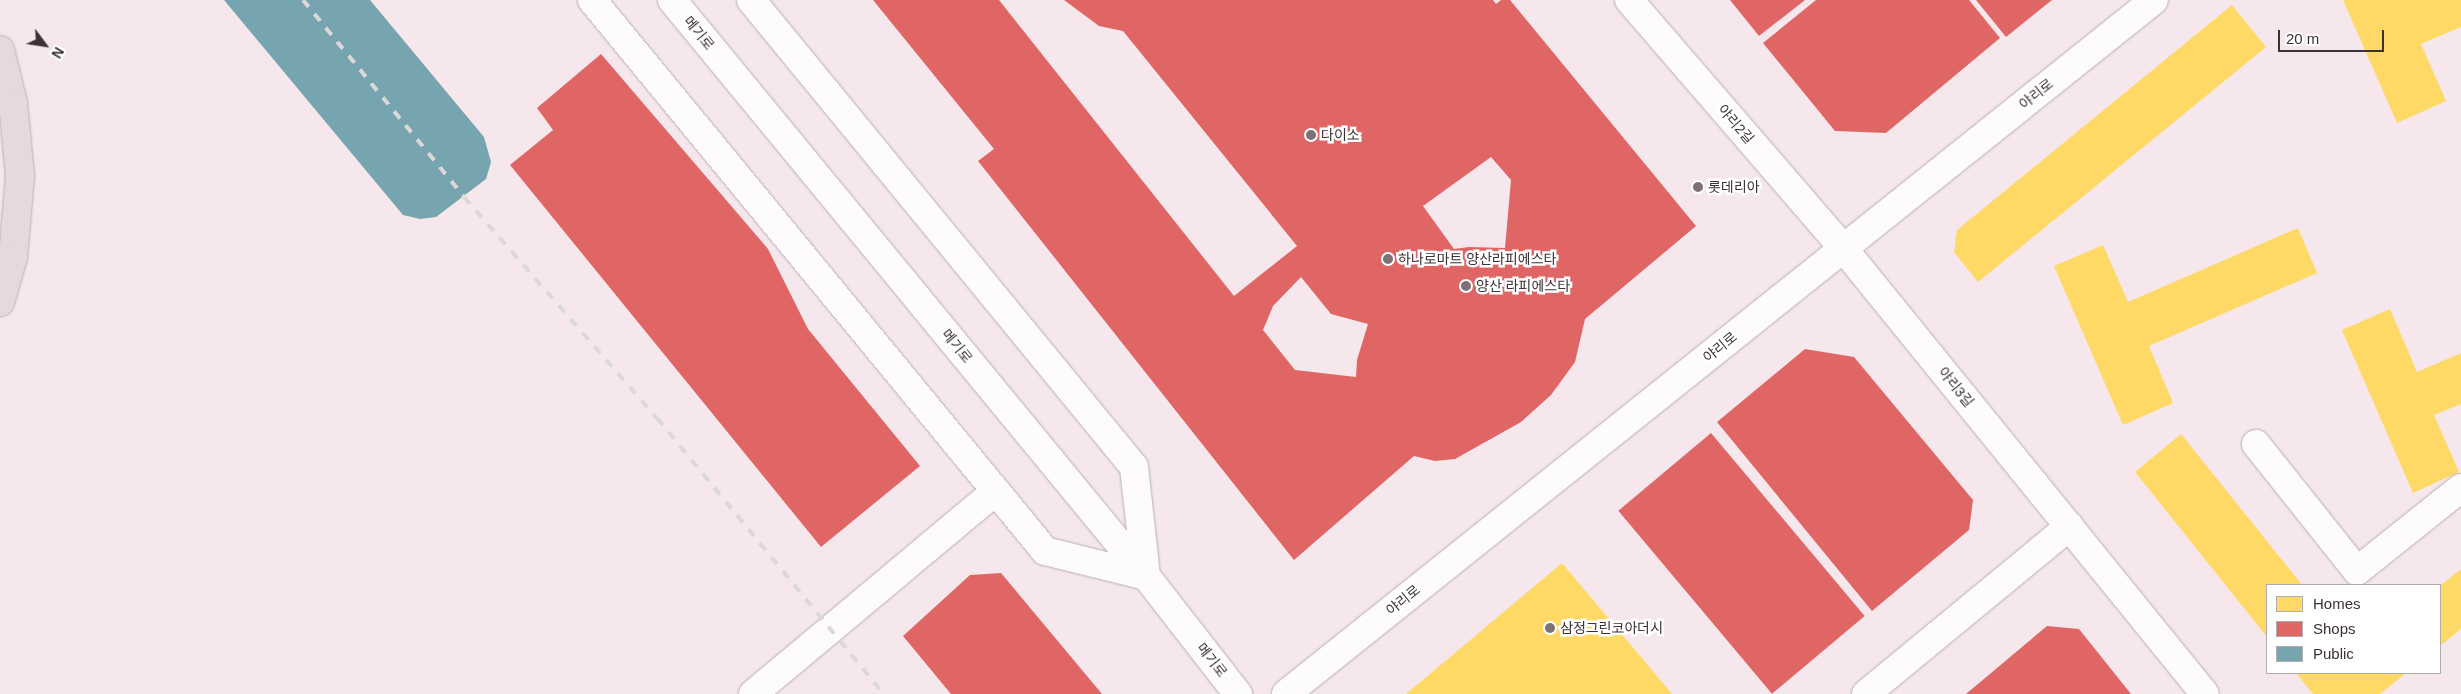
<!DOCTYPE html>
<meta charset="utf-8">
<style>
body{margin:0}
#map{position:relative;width:2461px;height:694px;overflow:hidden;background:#f5e7ec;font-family:Helvetica,"Noto Sans KR",sans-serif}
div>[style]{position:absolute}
.homes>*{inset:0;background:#ffd966}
.shops>*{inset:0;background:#e06666;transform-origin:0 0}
.public>*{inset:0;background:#76a5af}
.roads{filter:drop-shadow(0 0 1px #baafb3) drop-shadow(0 0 1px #baafb3)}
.minor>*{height:28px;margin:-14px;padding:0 14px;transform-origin:14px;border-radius:14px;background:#fefbfc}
.highway>*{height:28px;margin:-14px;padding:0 14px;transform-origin:14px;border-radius:14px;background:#e5d9de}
.rail>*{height:4px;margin-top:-2px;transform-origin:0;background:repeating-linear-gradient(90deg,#dcd7d8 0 9px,transparent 0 18px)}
.dots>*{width:14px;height:14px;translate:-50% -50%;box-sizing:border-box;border:2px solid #fff;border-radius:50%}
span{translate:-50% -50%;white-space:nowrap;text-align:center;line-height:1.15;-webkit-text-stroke:5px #fff;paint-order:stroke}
.street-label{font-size:14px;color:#3c3236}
.poi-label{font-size:14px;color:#3c3236}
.left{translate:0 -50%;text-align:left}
.legend{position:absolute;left:2266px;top:584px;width:175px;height:90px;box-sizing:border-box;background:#fff;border:1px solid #b1adaf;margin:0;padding:6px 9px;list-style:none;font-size:15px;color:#3c3236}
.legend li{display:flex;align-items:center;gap:10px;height:25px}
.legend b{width:25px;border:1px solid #b1adaf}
.north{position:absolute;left:20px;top:20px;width:50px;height:50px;-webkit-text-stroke:4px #fff;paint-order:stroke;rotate:121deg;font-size:14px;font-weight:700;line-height:20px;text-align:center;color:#3c3236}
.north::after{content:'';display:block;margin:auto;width:18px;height:22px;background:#3c3236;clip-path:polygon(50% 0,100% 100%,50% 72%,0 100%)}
.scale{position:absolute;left:2278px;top:30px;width:106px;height:22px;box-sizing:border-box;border:2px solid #3c3236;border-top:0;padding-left:6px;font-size:15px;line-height:18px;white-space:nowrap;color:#3c3236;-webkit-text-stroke:4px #fff;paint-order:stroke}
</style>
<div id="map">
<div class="homes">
<div style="clip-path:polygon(2343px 0,2461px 0,2461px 27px,2421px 44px,2446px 101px,2397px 123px)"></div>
<div style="clip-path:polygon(2232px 5px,2266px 47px,1978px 282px,1954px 252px,1957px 230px)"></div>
<div style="clip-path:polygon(2298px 228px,2317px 273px,2149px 346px,2173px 403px,2123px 425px,2054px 266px,2103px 245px,2128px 302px)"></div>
<div style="clip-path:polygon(2390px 309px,2417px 372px,2461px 353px,2461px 404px,2434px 415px,2459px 472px,2413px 493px,2342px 330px)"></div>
<div style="clip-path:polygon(2181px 434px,2302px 585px,2267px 585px,2267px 637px,2135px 472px)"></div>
<div style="clip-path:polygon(1562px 563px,1672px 694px,1406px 694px)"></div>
<div style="clip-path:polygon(2461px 569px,2461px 629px,2440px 646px,2440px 586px)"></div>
<div style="clip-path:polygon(2296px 673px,2406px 673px,2380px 694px,2313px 694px)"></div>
</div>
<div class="shops">
<div style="clip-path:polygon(evenodd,873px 0,999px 0,1234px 296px,1297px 246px,1123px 31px,1099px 26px,1064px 0,1493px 0,1496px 4px,1501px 0,1510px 0,1696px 226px,1585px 319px,1575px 362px,1551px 395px,1521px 422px,1455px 459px,1435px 461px,1414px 456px,1294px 560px,978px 161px,994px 149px,873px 0,1491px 157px,1511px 180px,1505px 248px,1469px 247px,1454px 249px,1423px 206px,1491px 157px,873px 0,1301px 277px,1331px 314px,1368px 324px,1357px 360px,1356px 377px,1295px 370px,1263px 330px,1273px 306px,1301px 277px)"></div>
<div style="clip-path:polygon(1730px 0,1805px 0,1759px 36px)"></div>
<div style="clip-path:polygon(1816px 0,1969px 0,2000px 38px,1886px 133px,1835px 131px,1763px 43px)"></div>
<div style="clip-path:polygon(1976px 0,2052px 0,2006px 37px)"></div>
<div style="clip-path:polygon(601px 54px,768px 249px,808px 329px,920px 466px,821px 547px,510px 165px,553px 130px,537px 108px)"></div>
<div style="clip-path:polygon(1805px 349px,1854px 357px,1973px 500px,1969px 530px,1872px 611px,1717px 422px)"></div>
<div style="left:1711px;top:433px;width:239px;height:121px;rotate:50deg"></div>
<div style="clip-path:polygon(1001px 573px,1102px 694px,951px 694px,903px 636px,970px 575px)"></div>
<div style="clip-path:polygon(2047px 626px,2079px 629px,2131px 694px,1966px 694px)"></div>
</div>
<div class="public">
<div style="clip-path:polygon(224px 0,370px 0,484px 137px,491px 162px,486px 179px,436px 217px,420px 219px,403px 215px)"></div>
</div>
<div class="roads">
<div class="minor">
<div style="left:592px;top:0;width:713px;rotate:50.57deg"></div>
<div style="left:1045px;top:551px;width:104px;rotate:13.9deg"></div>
<div style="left:672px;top:0;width:746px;rotate:50.55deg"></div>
<div style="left:1146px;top:576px;width:150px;rotate:52.1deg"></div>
<div style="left:751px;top:0;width:604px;rotate:50.64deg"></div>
<div style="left:1134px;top:467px;width:110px;rotate:83.7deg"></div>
<div style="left:1629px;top:0;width:328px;rotate:49.2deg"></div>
<div style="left:1843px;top:248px;width:574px;rotate:50.94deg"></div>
<div style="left:2256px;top:444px;width:162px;rotate:51.5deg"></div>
<div style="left:2357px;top:571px;width:133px;rotate:-38.6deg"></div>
<div style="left:753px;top:694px;width:315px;rotate:-39.9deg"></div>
<div style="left:1286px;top:694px;width:1111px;rotate:-38.64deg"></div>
<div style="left:1866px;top:694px;width:264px;rotate:-39.5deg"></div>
</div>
<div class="highway">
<div style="left:0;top:50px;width:55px;rotate:76.2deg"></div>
<div style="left:13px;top:103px;width:73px;rotate:84.5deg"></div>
<div style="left:20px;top:176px;width:81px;rotate:94.9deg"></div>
<div style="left:13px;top:257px;width:47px;rotate:106.1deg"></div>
</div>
</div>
<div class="rail">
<div style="left:303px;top:0;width:254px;rotate:50.7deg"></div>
<div style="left:464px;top:197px;width:293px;rotate:48.9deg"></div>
<div style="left:657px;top:418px;width:357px;rotate:50.6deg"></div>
</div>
<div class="dots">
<div style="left:1311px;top:135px;background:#7d7176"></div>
<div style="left:1698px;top:187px;background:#7d7176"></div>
<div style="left:1388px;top:259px;background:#7d7176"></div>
<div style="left:1466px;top:286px;background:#7d7176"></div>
<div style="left:1550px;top:628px;background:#7d7176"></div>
</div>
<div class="street-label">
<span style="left:699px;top:33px;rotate:51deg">메기로</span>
<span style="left:2036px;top:94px;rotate:-39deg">야리로</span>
<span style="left:1736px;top:124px;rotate:49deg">야리2길</span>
<span style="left:957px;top:346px;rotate:51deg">메기로</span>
<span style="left:1720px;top:347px;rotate:-39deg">야리로</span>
<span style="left:1956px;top:387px;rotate:51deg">야리3길</span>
<span style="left:1403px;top:600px;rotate:-39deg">야리로</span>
<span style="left:1212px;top:660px;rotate:52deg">메기로</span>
</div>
<div class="poi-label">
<span class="left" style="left:1321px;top:135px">다이소</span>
<span class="left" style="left:1708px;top:187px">롯데리아</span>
<span class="left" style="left:1398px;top:259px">하나로마트 양산라피에스타</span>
<span class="left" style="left:1476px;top:286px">양산 라피에스타</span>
<span class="left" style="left:1560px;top:628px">삼정그린코아더시</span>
</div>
<ul class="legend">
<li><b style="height:14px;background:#ffd966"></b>Homes</li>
<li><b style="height:14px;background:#e06666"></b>Shops</li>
<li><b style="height:14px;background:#76a5af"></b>Public</li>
</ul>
<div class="north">N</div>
<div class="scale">20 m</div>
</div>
